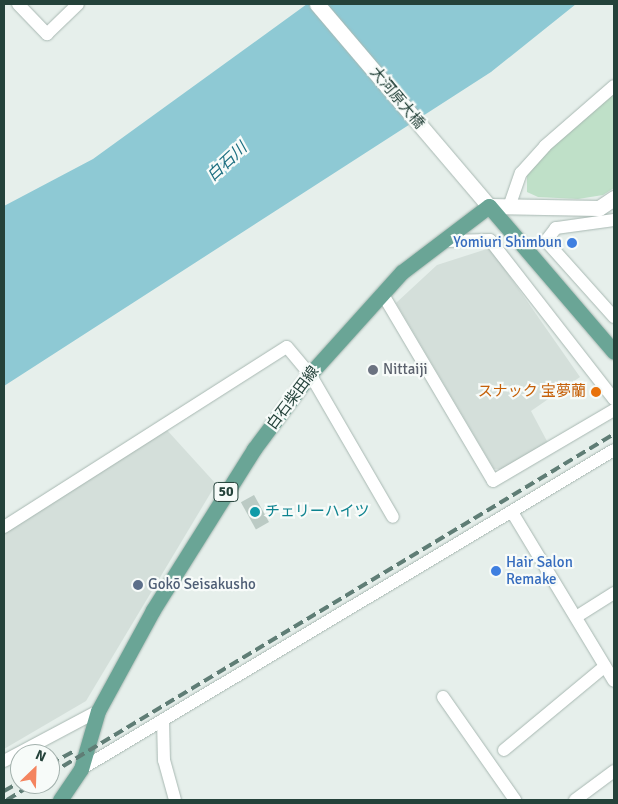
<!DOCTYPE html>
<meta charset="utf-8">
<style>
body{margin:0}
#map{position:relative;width:618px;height:804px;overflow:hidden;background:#e6efeb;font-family:Signika,"Noto Sans JP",sans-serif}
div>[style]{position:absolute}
.built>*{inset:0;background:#d4dfda}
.green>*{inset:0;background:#bfe0c8}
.water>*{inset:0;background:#8ec9d4}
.building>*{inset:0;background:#bbcac4;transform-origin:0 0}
.roads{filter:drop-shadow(0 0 1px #a8b8b2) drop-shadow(0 0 1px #a8b8b2)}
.minor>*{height:12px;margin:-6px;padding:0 6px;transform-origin:6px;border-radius:6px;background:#fff}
.tertiary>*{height:15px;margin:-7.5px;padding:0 7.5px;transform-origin:7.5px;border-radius:7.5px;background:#fff}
.secondary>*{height:15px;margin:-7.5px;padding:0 7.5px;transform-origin:7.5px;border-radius:7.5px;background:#fff}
.primary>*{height:15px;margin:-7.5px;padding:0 7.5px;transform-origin:7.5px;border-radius:7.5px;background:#6aa596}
.rail>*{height:4px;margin-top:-2px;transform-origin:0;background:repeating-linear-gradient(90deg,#5f7d75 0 10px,transparent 0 15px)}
.dots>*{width:14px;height:14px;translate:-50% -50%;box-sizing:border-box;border:2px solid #f7fbf9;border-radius:50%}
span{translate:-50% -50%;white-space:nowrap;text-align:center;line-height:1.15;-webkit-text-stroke:4.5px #f7fbf9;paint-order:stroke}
.shield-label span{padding:1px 4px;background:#f7fbf9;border:1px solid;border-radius:4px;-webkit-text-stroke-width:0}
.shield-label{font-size:14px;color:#24423a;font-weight:700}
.street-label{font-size:15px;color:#24423a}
.shop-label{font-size:15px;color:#366cbe}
.right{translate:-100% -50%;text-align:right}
.left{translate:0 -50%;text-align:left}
.worship-label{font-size:15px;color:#5b616d}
.food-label{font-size:15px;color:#c56008}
.culture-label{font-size:15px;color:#0d838f}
.service-label{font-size:15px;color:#4e5e75}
.water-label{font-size:16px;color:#1c6f80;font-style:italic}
.frame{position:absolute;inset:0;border:5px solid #24423a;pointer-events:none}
.north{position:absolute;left:10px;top:744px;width:50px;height:50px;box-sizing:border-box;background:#f7fbf9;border:1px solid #a3b1ad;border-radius:50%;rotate:24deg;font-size:14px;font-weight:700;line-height:20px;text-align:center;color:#24423a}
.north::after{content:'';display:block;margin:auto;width:18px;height:22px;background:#f4845f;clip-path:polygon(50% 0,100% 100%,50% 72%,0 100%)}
</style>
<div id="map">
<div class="built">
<div style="clip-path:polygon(490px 248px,580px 377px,531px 411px,548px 443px,503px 470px,494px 469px,396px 303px,437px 265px)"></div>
<div style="clip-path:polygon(166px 429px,216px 484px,86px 701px,4px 749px,4px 533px)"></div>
</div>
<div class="green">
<div style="clip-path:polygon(614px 91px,614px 188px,603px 195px,578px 199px,538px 197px,527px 192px,527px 175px,551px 146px)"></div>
</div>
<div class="water">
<div style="clip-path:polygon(307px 4px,576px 4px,491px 72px,4px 386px,4px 206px,93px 159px)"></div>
</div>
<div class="building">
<div style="left:254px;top:495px;width:31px;height:15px;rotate:61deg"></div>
</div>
<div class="roads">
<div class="minor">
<div style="left:18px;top:4px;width:42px;rotate:46deg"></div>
<div style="left:47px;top:34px;width:43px;rotate:-44.1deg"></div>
<div style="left:509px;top:207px;width:36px;rotate:-71deg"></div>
<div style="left:521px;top:173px;width:36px;rotate:-48deg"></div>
<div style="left:545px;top:146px;width:91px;rotate:-41deg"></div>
<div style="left:614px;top:220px;width:59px;rotate:172.1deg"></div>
<div style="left:556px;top:228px;width:16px;rotate:128deg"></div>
<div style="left:546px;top:241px;width:102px;rotate:48.2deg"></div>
<div style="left:445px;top:241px;width:45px;rotate:-1.3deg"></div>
<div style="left:490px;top:240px;width:202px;rotate:52.1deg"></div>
<div style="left:382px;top:293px;width:218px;rotate:59.4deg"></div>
<div style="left:493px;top:481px;width:140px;rotate:-30.4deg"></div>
<div style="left:512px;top:512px;width:197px;rotate:58.9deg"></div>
<div style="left:4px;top:527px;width:335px;rotate:-32.5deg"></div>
<div style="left:287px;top:347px;width:35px;rotate:50deg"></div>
<div style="left:310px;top:374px;width:165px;rotate:59.9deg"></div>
<div style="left:576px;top:617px;width:45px;rotate:-32.3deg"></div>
<div style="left:443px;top:697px;width:126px;rotate:55deg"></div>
<div style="left:163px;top:720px;width:40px;rotate:88.6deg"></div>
<div style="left:164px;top:760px;width:41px;rotate:74.6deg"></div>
<div style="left:504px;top:750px;width:131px;rotate:-39.7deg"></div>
<div style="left:4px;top:761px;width:106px;rotate:-28deg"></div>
<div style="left:81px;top:769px;width:621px;rotate:-30.9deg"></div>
<div style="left:575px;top:800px;width:49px;rotate:-36.6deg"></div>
</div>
<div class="tertiary">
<div style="left:489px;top:206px;width:110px;rotate:1deg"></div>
<div style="left:599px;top:208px;width:18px;rotate:-34deg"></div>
</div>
<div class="secondary">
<div style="left:317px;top:4px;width:265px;rotate:49.6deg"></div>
</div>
<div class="primary">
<div style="left:60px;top:800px;width:37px;rotate:-56deg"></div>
<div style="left:81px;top:769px;width:60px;rotate:-73.7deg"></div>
<div style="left:98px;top:711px;width:115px;rotate:-61.4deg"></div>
<div style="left:153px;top:610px;width:190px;rotate:-57.9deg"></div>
<div style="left:254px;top:449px;width:94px;rotate:-53.3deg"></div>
<div style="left:310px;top:374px;width:137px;rotate:-48deg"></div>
<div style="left:402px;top:272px;width:109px;rotate:-37.2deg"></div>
<div style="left:489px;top:206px;width:192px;rotate:49.4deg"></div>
</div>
</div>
<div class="rail">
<div style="left:50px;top:764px;width:27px;rotate:-28deg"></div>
<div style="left:50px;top:774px;width:659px;rotate:-31.08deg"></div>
<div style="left:4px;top:791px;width:18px;rotate:-29deg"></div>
<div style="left:7px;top:800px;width:31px;rotate:-32deg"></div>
</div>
<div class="dots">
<div style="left:572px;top:243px;background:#3f7fe0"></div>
<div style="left:373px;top:370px;background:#6b7280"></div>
<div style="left:596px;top:392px;background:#e8710a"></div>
<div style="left:255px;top:512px;background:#0f9aa8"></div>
<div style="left:496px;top:571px;background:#3f7fe0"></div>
<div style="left:138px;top:585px;background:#5c6f8a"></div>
</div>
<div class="shield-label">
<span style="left:226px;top:492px">50</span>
</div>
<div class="street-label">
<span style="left:397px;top:98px;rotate:50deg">大河原大橋</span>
<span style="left:293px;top:398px;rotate:-53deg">白石柴田線</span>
</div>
<div class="shop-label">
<span class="right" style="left:562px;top:243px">Yomiuri Shimbun</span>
<span class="left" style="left:506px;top:571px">Hair Salon<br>Remake</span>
</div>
<div class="worship-label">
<span class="left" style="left:383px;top:370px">Nittaiji</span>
</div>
<div class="food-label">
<span class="right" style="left:586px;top:392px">スナック 宝夢蘭</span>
</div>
<div class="culture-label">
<span class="left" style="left:265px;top:512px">チェリーハイツ</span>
</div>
<div class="service-label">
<span class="left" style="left:148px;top:585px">Gokō Seisakusho</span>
</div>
<div class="water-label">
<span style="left:227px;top:162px;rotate:-43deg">白石川</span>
</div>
<div class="frame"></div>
<div class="north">N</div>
</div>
